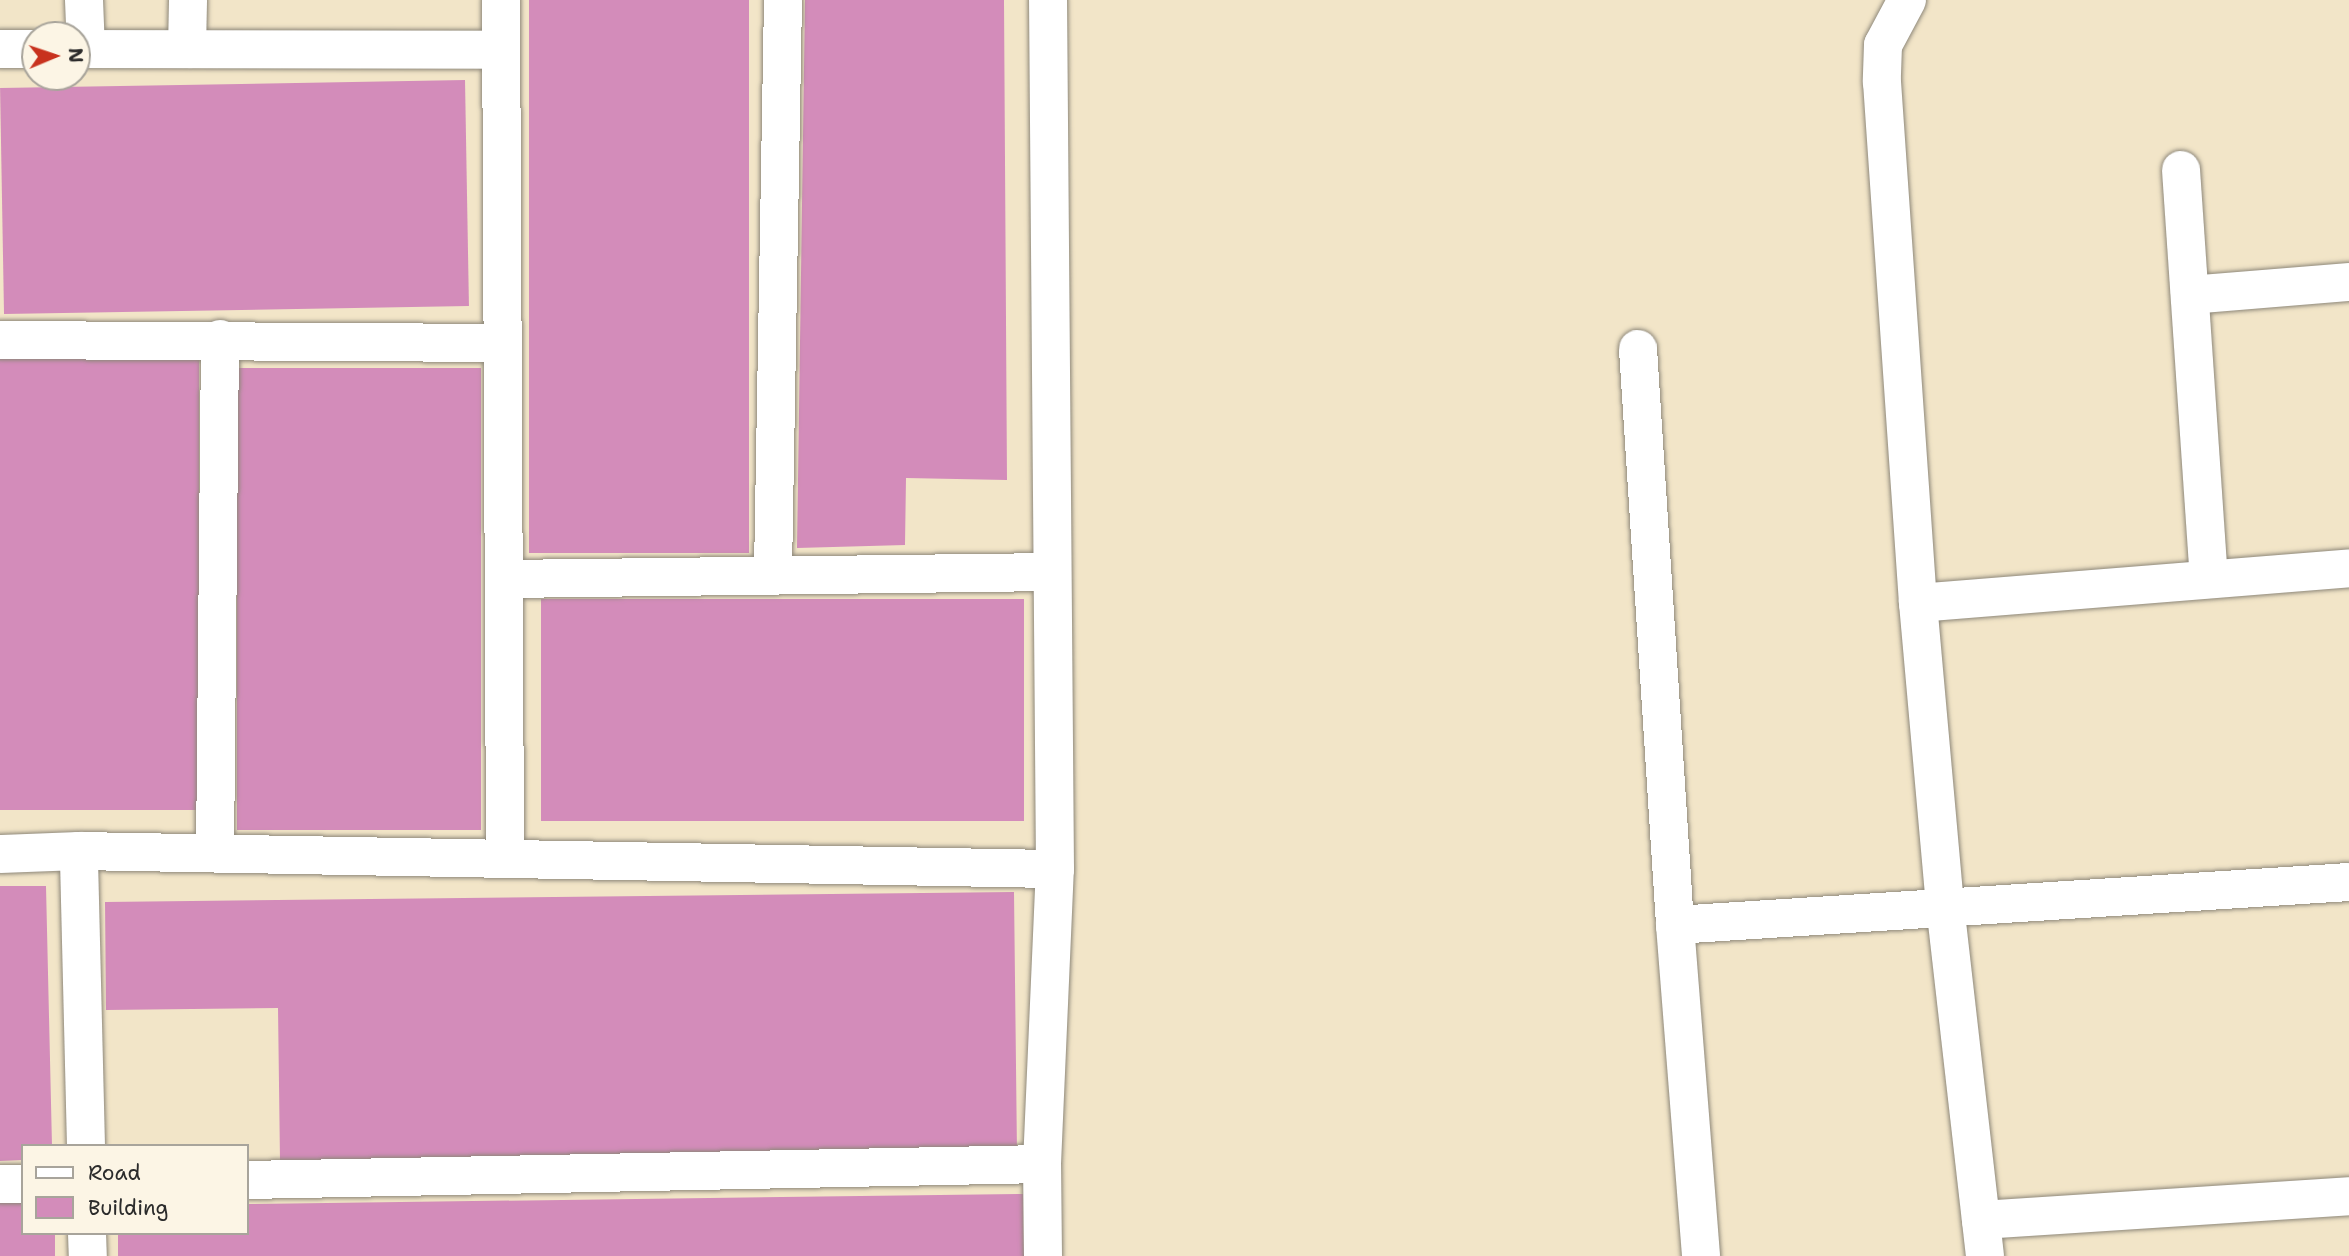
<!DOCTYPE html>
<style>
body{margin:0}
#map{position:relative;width:2349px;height:1256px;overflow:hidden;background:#f2e5c8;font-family:"Shantell Sans",sans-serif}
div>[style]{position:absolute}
.building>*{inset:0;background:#d38cba;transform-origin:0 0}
.roads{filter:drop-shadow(0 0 2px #8e887a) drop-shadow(0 0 2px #8e887a)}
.minor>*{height:38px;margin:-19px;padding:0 19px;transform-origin:19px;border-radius:19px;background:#fff}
span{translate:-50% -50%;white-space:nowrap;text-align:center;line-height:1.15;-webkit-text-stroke:7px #fcf5e5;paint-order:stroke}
.legend{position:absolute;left:21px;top:1144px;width:228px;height:91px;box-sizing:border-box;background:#fcf5e5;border:2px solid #a8a49b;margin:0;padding:9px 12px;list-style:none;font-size:21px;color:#2b2b2b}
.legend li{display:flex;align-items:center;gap:14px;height:35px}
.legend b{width:35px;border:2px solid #a8a49b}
.north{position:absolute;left:21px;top:21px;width:70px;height:70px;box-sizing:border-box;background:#fcf5e5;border:2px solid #a8a49b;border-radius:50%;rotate:88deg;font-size:19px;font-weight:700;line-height:28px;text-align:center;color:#2b2b2b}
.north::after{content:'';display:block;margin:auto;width:24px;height:32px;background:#c8321e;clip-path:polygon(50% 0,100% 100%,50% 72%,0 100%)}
</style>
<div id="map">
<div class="building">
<div style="left:529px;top:0;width:220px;height:553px"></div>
<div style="clip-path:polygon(805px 0,1004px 0,1007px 480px,906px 478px,905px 545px,797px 548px)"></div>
<div style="left:465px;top:80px;width:226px;height:465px;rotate:89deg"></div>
<div style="left:0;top:350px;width:199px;height:460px"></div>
<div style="left:481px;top:368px;width:462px;height:244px;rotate:90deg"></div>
<div style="left:541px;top:599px;width:483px;height:222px"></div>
<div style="clip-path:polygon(0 886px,46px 886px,52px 1146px,23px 1146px,23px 1160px,0 1161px)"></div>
<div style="clip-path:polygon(1014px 892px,1017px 1153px,280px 1161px,278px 1008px,106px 1010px,105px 902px)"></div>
<div style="clip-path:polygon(1023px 1194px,1024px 1256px,118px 1256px,118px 1233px,247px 1233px,247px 1204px)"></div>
<div style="clip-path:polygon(0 1199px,23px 1199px,23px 1233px,55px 1233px,55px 1256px,0 1256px)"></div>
</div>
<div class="roads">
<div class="minor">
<div style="left:84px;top:0;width:49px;rotate:87.7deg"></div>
<div style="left:501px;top:0;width:859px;rotate:89.73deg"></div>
<div style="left:1907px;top:0;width:51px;rotate:118.1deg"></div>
<div style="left:1883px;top:45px;width:37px;rotate:92deg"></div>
<div style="left:1882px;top:82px;width:522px;rotate:86.05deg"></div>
<div style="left:1918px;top:603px;width:303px;rotate:84.9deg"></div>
<div style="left:1945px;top:905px;width:353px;rotate:83.5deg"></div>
<div style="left:0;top:49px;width:35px"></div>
<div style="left:77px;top:49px;width:424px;rotate:0.1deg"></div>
<div style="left:187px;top:49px;width:49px;rotate:-88.8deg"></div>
<div style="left:2181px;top:170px;width:410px;rotate:86.1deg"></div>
<div style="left:2190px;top:295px;width:160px;rotate:-4.7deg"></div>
<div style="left:0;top:340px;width:503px;rotate:0.34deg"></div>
<div style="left:1638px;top:349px;width:577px;rotate:86.32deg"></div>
<div style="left:1675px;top:925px;width:332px;rotate:85.5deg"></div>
<div style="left:773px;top:572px;width:572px;rotate:-89deg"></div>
<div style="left:505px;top:579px;width:547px;rotate:-0.73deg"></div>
<div style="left:1918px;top:603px;width:432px;rotate:-4.6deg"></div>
<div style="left:215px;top:853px;width:514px;rotate:-89.44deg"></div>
<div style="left:0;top:854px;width:79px;rotate:-2.2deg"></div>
<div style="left:1675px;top:925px;width:675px;rotate:-3.65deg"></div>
<div style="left:86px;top:1146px;width:295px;rotate:-91.4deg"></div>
<div style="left:79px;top:851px;width:976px;rotate:1.06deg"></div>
<div style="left:247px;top:1180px;width:795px;rotate:-1.15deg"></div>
<div style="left:0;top:1184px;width:23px"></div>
<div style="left:1981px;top:1220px;width:369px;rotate:-3.7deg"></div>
<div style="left:87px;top:1233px;width:23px;rotate:88deg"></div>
<div style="left:1043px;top:1256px;width:92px;rotate:-90.6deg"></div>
<div style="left:1042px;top:1164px;width:295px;rotate:-87.5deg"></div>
<div style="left:1055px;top:869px;width:869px;rotate:-90.46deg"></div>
</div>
</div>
<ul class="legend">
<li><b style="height:9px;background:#fff"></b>Road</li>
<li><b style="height:19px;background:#d38cba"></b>Building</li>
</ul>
<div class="north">N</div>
</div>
